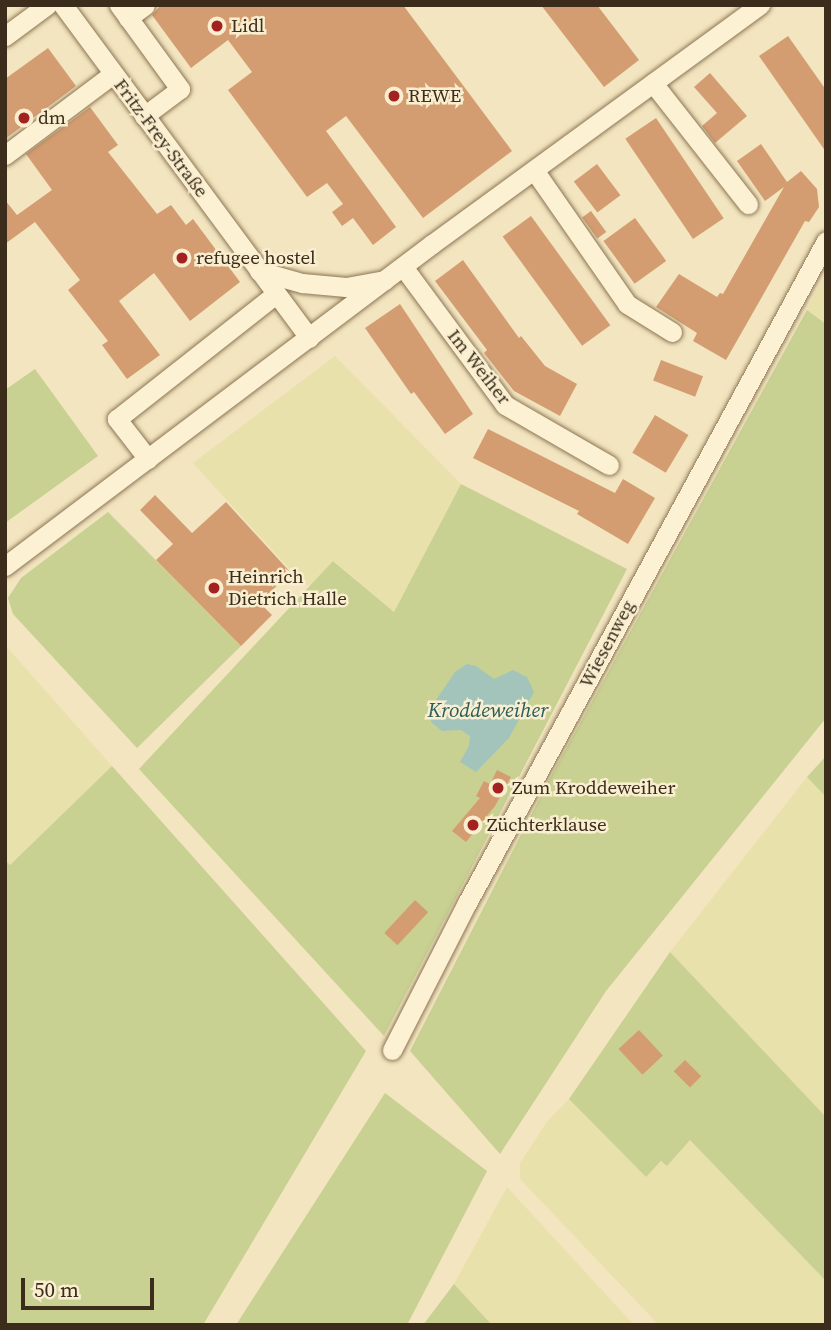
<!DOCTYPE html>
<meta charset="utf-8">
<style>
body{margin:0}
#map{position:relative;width:831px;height:1330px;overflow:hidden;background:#f2e5bf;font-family:"Source Serif 4",serif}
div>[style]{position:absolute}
.farmland>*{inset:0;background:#e9e1ab}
.green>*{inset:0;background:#c8d192}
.water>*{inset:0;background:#a2c4bb}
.building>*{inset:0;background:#d49d71;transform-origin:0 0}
.roads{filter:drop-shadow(0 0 2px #8d7555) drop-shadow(0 0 2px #8d7555)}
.minor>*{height:19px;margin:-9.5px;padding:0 9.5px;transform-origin:9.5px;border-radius:9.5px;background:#fcf1d3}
.dots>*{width:19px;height:19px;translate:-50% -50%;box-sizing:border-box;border:4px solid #f9eecf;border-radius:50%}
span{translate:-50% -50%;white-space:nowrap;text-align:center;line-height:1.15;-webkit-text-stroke:5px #f9eecf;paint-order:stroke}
.poi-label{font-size:19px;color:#3b2c1b}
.left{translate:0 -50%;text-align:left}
.street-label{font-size:19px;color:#3b2c1b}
.water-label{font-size:21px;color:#295c5a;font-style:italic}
.frame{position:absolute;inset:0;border:7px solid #3b2c1b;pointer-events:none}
.scale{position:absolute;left:21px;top:1278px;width:133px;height:32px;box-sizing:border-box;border:4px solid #3b2c1b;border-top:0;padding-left:9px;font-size:21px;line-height:24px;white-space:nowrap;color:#3b2c1b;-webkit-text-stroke:5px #f9eecf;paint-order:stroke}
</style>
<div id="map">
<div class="farmland">
<div style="clip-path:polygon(826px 275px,826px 324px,807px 310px)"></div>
<div style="clip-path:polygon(335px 356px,461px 484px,394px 612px,334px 561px,311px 585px,305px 586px,193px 463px)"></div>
<div style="clip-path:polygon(5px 645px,112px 766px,10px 865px,5px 860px)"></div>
<div style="clip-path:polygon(807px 777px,826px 797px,826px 1117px,670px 952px)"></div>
<div style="clip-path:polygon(569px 1099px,646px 1177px,662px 1161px,667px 1166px,690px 1139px,826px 1281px,826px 1325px,659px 1325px,520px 1179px,520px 1163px,547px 1122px)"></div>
<div style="clip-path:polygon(507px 1187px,634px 1325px,492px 1325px,454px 1284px)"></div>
</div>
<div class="green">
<div style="clip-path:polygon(807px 310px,826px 324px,826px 718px,606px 991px,500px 1154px,410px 1051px,550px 778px)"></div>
<div style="clip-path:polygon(35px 369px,98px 456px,5px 523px,5px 390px)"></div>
<div style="clip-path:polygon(461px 484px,627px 569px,384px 1036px,139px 769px,333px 561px,394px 612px)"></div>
<div style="clip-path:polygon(108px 512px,241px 646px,137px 748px,13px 614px,8px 598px,21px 578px)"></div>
<div style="clip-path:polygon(826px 756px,826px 797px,807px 777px)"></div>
<div style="clip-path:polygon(112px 766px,366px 1051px,203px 1325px,5px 1325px,5px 860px,10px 865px)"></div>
<div style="clip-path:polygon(670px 952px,826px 1117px,826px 1281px,690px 1140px,667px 1166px,661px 1161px,646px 1177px,569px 1099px)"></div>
<div style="clip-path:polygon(385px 1093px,487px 1171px,407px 1325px,236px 1325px)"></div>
<div style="clip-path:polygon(454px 1284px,492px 1325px,423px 1325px)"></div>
</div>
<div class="water">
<div style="clip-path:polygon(467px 664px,476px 666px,494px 679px,513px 670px,527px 677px,534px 692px,509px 738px,476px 772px,460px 762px,469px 746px,470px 736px,461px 730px,442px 731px,431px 722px,431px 711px,436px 700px,455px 672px)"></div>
</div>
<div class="building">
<div style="clip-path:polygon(161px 5px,403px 5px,512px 151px,423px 218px,346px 116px,326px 131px,396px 227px,373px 245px,353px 218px,342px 226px,332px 212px,343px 204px,327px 183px,307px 197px,228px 90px,252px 72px,228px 40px,191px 68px,152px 15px)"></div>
<div style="clip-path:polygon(541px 5px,597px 5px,639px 60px,604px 87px)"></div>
<div style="clip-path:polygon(788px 36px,826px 90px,826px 152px,759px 56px)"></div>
<div style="clip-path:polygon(48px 48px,76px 86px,5px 139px,5px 79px)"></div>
<div style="clip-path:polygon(710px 73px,747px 116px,715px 143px,702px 126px,717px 113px,694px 87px)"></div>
<div style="clip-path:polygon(90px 107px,118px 145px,108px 152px,157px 214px,171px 205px,186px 225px,193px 219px,240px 282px,190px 321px,154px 273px,119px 301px,160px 355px,127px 379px,102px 345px,108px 341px,68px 290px,80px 280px,35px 222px,5px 244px,5px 200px,17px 215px,52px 190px,26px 154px)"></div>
<div style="left:656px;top:118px;width:121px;height:37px;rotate:56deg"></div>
<div style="clip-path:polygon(761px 144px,787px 182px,801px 171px,817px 189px,819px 207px,809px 222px,805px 221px,726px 360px,693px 341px,697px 333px,656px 307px,679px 274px,717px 297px,720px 293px,723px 294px,784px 187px,765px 201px,737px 161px)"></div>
<div style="left:597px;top:164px;width:39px;height:29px;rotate:53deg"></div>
<div style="left:591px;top:211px;width:26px;height:11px;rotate:54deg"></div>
<div style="left:531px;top:216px;width:135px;height:35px;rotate:54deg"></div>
<div style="left:635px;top:218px;width:53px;height:39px;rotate:54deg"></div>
<div style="clip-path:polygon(463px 260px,519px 338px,521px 336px,545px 366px,577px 384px,560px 416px,514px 391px,484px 353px,487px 350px,435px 281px)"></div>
<div style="clip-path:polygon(400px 304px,473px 414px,445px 434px,414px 392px,411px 394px,365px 328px)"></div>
<div style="left:661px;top:360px;width:45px;height:22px;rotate:21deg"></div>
<div style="left:655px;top:415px;width:39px;height:44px;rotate:31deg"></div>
<div style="clip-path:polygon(488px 429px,615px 493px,623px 479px,655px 498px,628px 544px,577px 514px,579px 511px,473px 458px)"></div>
<div style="clip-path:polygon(155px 495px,192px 533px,226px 502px,291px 573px,259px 602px,272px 615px,241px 646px,156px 560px,173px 544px,140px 510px)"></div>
<div style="clip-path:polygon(497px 770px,511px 777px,495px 806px,466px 842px,452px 831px,480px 798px,476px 796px,484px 781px,490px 784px)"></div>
<div style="left:415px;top:900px;width:18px;height:45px;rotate:43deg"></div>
<div style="left:639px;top:1030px;width:35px;height:28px;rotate:47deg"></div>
<div style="left:685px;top:1060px;width:23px;height:16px;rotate:45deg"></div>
</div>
<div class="roads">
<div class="minor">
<div style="left:63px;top:5px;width:414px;rotate:53.5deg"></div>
<div style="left:119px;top:5px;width:104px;rotate:54deg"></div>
<div style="left:180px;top:89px;width:45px;rotate:143.1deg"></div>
<div style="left:128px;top:18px;width:21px;rotate:-37deg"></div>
<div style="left:5px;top:36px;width:52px;rotate:-36.4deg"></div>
<div style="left:653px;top:83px;width:154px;rotate:51.9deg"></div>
<div style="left:5px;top:155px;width:135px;rotate:-36.9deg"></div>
<div style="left:534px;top:170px;width:163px;rotate:55.2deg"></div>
<div style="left:627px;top:304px;width:53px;rotate:31.9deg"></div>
<div style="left:404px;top:268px;width:170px;rotate:53.6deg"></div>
<div style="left:505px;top:405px;width:120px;rotate:30deg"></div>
<div style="left:259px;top:271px;width:45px;rotate:15.6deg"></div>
<div style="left:302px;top:283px;width:44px;rotate:5.2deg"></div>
<div style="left:346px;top:287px;width:39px;rotate:-10deg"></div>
<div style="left:148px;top:459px;width:51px;rotate:-127.8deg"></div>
<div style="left:117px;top:419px;width:202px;rotate:-38.2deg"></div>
<div style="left:5px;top:566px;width:535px;rotate:-37.02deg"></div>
<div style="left:432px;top:244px;width:406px;rotate:-36.1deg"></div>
<div style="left:392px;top:1050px;width:165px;rotate:-63deg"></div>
<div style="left:467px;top:903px;width:753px;rotate:-61.53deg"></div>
</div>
</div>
<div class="dots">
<div style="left:217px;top:26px;background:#a2221f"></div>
<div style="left:394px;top:96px;background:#a2221f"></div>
<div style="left:24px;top:118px;background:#a2221f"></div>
<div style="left:182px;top:258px;background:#a2221f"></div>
<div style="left:214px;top:588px;background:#a2221f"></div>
<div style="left:498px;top:788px;background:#a2221f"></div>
<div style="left:473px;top:825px;background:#a2221f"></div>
</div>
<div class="poi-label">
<span class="left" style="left:231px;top:26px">Lidl</span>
<span class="left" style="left:408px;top:96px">REWE</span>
<span class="left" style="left:38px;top:118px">dm</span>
<span class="left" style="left:196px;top:258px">refugee hostel</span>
<span class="left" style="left:228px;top:588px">Heinrich<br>Dietrich Halle</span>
<span class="left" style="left:512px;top:788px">Zum Kroddeweiher</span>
<span class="left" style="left:487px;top:825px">Züchterklause</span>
</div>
<div class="street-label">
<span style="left:161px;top:138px;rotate:53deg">Fritz-Frey-Straße</span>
<span style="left:479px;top:367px;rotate:52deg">Im Weiher</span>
<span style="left:607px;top:644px;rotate:-62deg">Wiesenweg</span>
</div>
<div class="water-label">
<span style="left:488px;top:710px">Kroddeweiher</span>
</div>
<div class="frame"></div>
<div class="scale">50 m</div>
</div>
